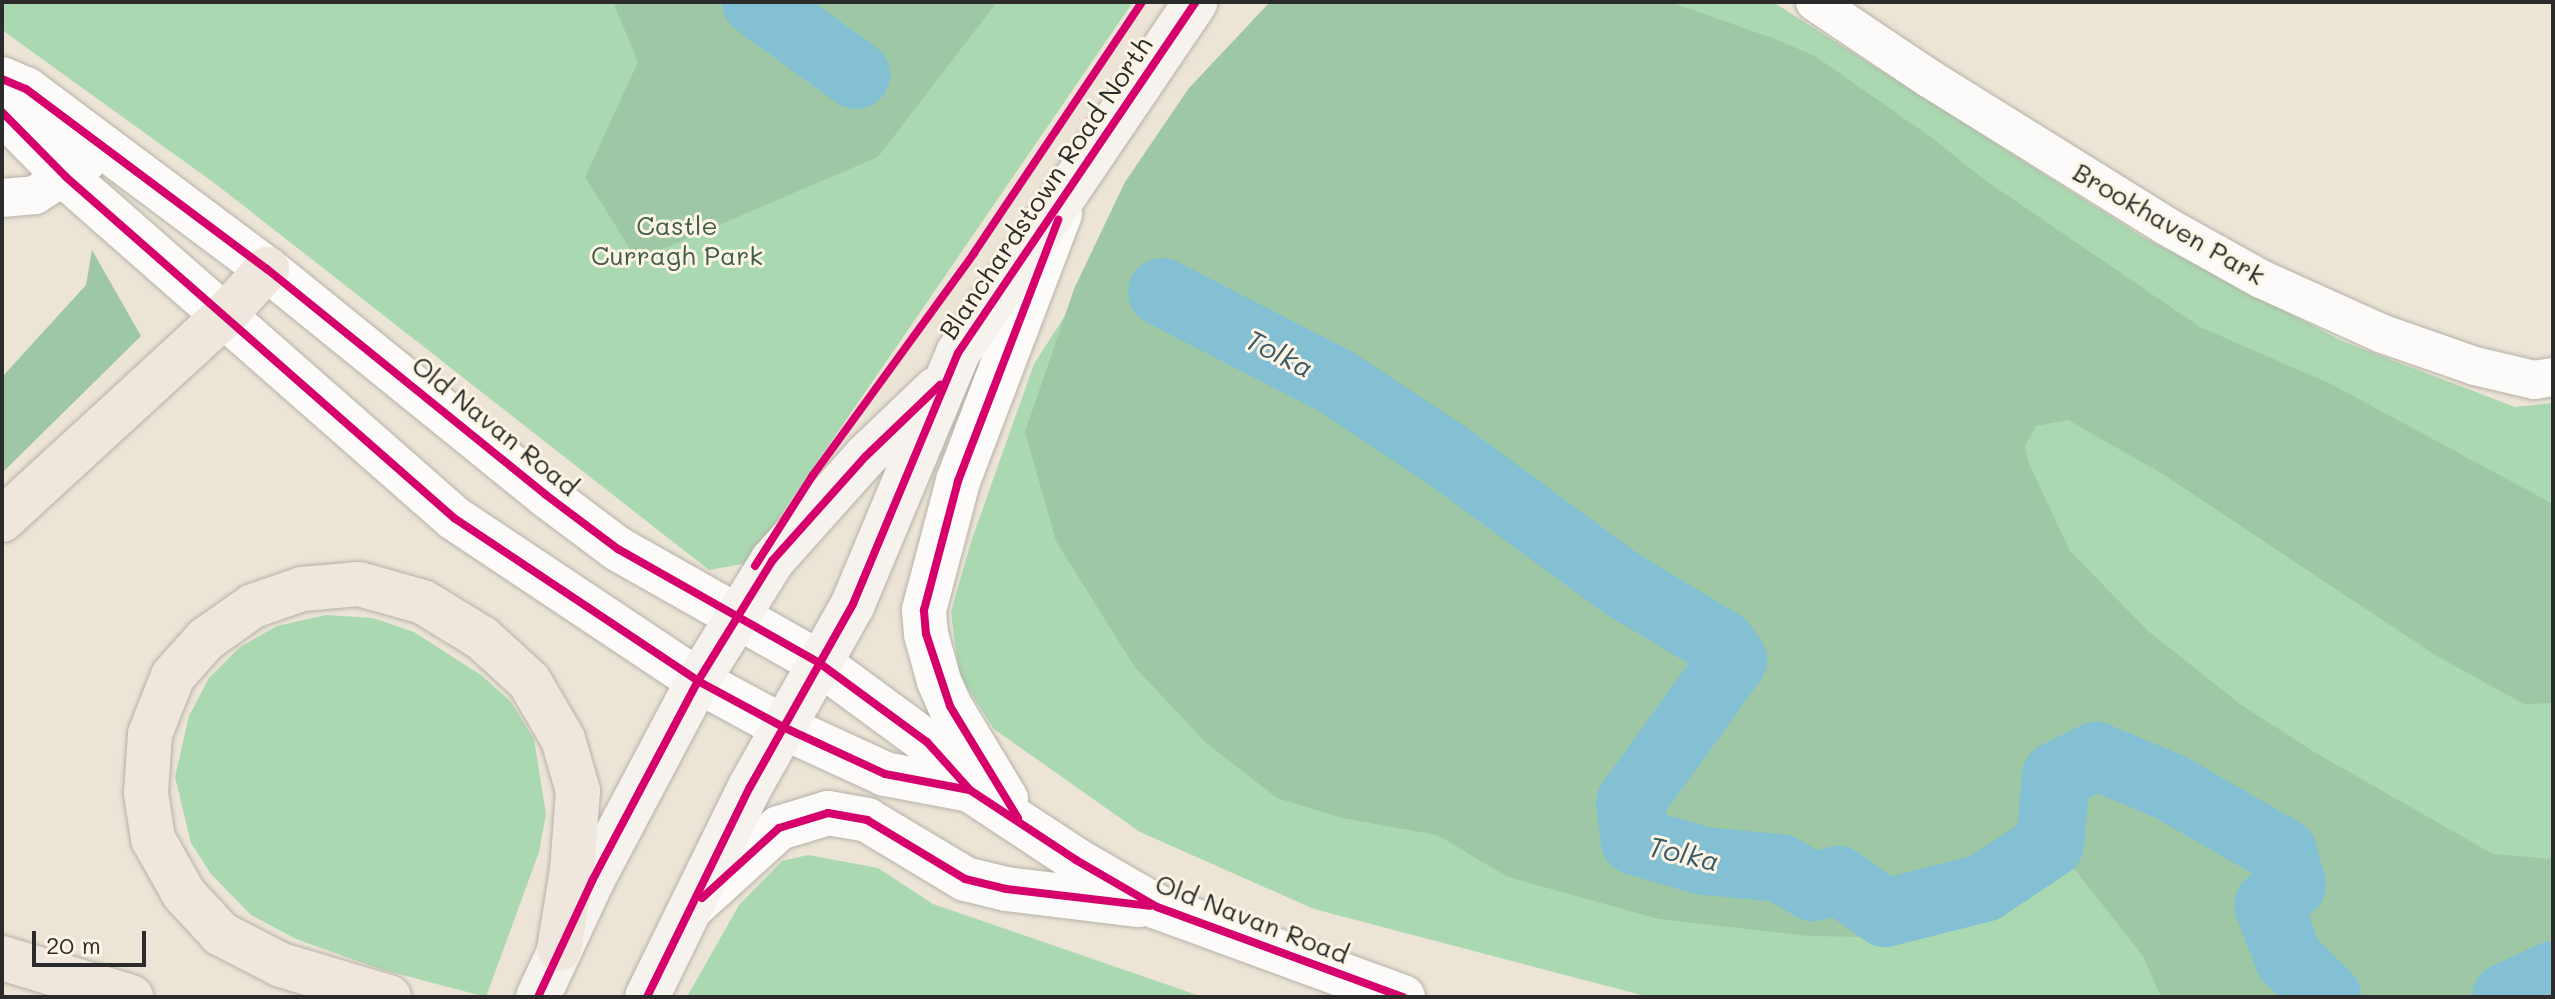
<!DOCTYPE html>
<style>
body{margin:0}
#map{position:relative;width:2555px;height:999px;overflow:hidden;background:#ece5d7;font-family:Mali,sans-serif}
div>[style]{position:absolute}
.green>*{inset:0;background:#aad8b1}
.forest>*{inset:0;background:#9ec8a5}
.river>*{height:68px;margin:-34px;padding:0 34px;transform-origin:34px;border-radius:34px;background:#83c0d4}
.roads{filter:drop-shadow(0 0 2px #b6b1a8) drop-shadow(0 0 2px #b6b1a8)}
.minor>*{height:38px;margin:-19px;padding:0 19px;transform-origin:19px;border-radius:19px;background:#fcfbf9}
.tertiary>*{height:44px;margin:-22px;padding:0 22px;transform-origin:22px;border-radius:22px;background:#fcfbf9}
.secondary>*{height:44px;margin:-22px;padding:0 22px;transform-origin:22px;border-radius:22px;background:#f6f3ef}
.trunk>*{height:44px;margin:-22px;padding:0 22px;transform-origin:22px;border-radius:22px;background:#efe6de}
.cycleway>*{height:8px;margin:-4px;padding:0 4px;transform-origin:4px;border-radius:4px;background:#d6006c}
span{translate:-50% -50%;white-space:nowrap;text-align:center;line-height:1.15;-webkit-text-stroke:6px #fcf5e5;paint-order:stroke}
.street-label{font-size:26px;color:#2b2b2b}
.park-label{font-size:26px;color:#415c4a}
.water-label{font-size:28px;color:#3a5a66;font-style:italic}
.frame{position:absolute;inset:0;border:4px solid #2b2b2b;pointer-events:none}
.scale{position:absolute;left:32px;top:931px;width:114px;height:36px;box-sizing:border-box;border:4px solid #2b2b2b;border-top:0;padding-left:10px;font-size:24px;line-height:28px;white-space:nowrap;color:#2b2b2b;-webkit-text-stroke:6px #fcf5e5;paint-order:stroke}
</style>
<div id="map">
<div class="green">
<div style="clip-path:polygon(2px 2px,1133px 2px,748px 563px,709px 570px,217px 185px,2px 30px)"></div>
<div style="clip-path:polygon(1292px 2px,1773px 2px,2143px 237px,2342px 341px,2515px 407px,2553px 403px,2553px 997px,1649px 997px,1314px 909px,1140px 832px,994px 729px,959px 675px,951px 612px,971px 542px,1034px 364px,1208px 91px)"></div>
<div style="clip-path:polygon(326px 615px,373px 618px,414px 632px,481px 675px,511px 702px,534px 739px,546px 814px,539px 852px,486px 997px,380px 969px,296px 939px,251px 915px,211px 874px,191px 843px,175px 777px,189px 716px,209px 678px,240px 647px,277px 626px)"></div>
<div style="clip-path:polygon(808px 855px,878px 868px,933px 904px,1203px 997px,687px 997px,739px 905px,782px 861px)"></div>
</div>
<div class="forest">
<div style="clip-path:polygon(613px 2px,997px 2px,878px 157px,637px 260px,585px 177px,638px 62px)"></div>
<div style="clip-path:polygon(1270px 2px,1670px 2px,1775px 39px,1815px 56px,1932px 138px,1982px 178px,2200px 327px,2331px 384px,2553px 504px,2553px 703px,2524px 704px,2437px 656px,2161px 473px,2068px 420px,2036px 426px,2025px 446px,2029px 464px,2070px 551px,2148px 631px,2240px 704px,2316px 753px,2493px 854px,2553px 859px,2553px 997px,2161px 997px,2143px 956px,2068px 861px,2013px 850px,1867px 937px,1808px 936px,1659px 919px,1508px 877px,1437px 835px,1342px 818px,1277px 798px,1205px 742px,1134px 666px,1056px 541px,1025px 432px,1074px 289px,1125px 182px,1189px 88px)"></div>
<div style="clip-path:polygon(92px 250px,141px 336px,2px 473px,2px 377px,86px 285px)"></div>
</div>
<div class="river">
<div style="left:756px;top:2px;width:124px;rotate:36.1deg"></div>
<div style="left:1162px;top:292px;width:198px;rotate:27.3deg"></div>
<div style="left:1338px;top:383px;width:128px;rotate:33.6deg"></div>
<div style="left:1445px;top:454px;width:220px;rotate:36.3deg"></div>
<div style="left:1622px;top:584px;width:117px;rotate:31deg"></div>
<div style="left:1722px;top:644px;width:19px;rotate:55deg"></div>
<div style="left:1733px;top:660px;width:176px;rotate:125.8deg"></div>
<div style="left:1630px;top:803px;width:38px;rotate:83deg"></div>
<div style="left:1635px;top:841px;width:72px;rotate:16.2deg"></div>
<div style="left:1704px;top:861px;width:76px;rotate:5.3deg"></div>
<div style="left:1780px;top:868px;width:38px;rotate:30deg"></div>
<div style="left:1813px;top:887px;width:26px;rotate:-16deg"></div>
<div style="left:1838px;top:880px;width:57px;rotate:35.1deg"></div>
<div style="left:1885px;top:913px;width:102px;rotate:-14.2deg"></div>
<div style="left:1984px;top:888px;width:79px;rotate:-33.7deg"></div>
<div style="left:2050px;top:844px;width:68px;rotate:-85deg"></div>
<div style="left:2056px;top:776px;width:45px;rotate:-26.6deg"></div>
<div style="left:2096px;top:756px;width:80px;rotate:22.7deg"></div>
<div style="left:2170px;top:787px;width:130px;rotate:29.9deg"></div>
<div style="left:2283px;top:852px;width:34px;rotate:75deg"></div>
<div style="left:2292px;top:885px;width:31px;rotate:140deg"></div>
<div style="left:2268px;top:905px;width:58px;rotate:68.7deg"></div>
<div style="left:2289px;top:959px;width:54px;rotate:44.3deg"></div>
<div style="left:2506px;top:997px;width:52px;rotate:-25.1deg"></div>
</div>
<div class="roads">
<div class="minor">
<div style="left:1815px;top:2px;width:138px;rotate:33.8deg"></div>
<div style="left:1930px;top:79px;width:278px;rotate:31.9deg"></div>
<div style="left:2166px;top:226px;width:109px;rotate:29.2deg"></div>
<div style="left:2261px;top:279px;width:134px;rotate:24.3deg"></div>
<div style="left:2383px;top:334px;width:97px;rotate:19.2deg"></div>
<div style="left:2475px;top:366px;width:61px;rotate:13.3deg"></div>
<div style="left:2534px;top:380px;width:19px;rotate:-9deg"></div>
<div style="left:2px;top:198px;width:33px;rotate:-5deg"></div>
<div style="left:35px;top:195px;width:63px;rotate:-32.7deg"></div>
</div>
<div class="tertiary">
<div style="left:2px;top:79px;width:26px;rotate:23deg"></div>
<div style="left:26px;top:89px;width:301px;rotate:36.8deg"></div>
<div style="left:267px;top:269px;width:359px;rotate:39deg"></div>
<div style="left:546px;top:495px;width:90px;rotate:36.9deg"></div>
<div style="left:618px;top:549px;width:230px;rotate:29.5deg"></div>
<div style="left:818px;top:662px;width:135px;rotate:36.3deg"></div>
<div style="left:927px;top:742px;width:64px;rotate:48.1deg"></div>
<div style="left:970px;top:790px;width:127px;rotate:33.4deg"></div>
<div style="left:1076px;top:860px;width:94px;rotate:30.1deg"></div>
<div style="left:1157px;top:907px;width:262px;rotate:20.1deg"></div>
<div style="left:2px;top:112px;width:91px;rotate:45.4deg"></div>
<div style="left:66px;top:177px;width:517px;rotate:41.31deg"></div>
<div style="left:454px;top:518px;width:293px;rotate:33.7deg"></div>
<div style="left:698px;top:681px;width:97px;rotate:28.4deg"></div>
<div style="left:783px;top:727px;width:112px;rotate:24.7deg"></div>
<div style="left:885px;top:774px;width:86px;rotate:10.7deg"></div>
<div style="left:1006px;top:799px;width:109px;rotate:-121.1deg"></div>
<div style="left:950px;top:706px;width:27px;rotate:-114deg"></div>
<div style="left:939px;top:681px;width:49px;rotate:-105.5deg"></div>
<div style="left:926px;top:634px;width:24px;rotate:-95deg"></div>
<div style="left:924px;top:610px;width:133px;rotate:-75.2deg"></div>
<div style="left:958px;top:481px;width:286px;rotate:-69.1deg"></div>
<div style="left:692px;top:907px;width:118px;rotate:-42.2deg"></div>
<div style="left:779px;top:828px;width:51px;rotate:-17deg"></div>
<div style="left:828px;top:813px;width:40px;rotate:10deg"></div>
<div style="left:867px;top:820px;width:114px;rotate:31deg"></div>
<div style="left:965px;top:879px;width:42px;rotate:13.7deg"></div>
<div style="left:1006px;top:889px;width:134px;rotate:6.9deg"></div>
</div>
<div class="secondary">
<div style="left:538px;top:997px;width:128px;rotate:-65deg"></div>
<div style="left:592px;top:881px;width:226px;rotate:-62.1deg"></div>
<div style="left:698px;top:681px;width:141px;rotate:-58.3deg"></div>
<div style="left:772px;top:561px;width:141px;rotate:-48.2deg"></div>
<div style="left:866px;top:456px;width:97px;rotate:-43.7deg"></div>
<div style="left:647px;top:997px;width:234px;rotate:-63.9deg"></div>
<div style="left:750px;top:787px;width:210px;rotate:-60.6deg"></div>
<div style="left:853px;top:604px;width:272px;rotate:-67.3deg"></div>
<div style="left:958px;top:353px;width:424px;rotate:-55.9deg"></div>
</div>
<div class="trunk">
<div style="left:2px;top:520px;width:301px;rotate:-42.6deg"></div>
<div style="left:224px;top:316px;width:64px;rotate:-47.5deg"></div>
<div style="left:2px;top:958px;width:135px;rotate:16.8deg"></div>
<div style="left:389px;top:997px;width:113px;rotate:-163.5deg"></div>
<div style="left:281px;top:965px;width:68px;rotate:-152.7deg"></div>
<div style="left:221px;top:934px;width:54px;rotate:-132.8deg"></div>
<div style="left:184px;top:894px;width:63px;rotate:-119.4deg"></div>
<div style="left:153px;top:839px;width:47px;rotate:-98.7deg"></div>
<div style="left:146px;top:793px;width:59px;rotate:-86.1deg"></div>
<div style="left:150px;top:734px;width:62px;rotate:-68.4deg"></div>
<div style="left:173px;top:676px;width:50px;rotate:-48.3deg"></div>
<div style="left:206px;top:639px;width:57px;rotate:-35.1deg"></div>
<div style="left:253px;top:606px;width:52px;rotate:-19.1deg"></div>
<div style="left:302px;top:589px;width:57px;rotate:-5deg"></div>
<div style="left:359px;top:584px;width:66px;rotate:15.7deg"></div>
<div style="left:423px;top:602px;width:69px;rotate:31.4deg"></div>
<div style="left:482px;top:638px;width:64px;rotate:42.5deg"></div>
<div style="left:529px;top:681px;width:67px;rotate:59.6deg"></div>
<div style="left:563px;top:739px;width:54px;rotate:73.9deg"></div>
<div style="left:578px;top:791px;width:79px;rotate:94.3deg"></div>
<div style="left:572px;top:870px;width:80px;rotate:99.3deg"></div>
</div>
</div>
<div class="cycleway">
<div style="left:2px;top:79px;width:26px;rotate:23deg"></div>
<div style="left:26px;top:89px;width:301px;rotate:36.8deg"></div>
<div style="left:267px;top:269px;width:359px;rotate:39deg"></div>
<div style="left:546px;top:495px;width:90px;rotate:36.9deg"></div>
<div style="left:618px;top:549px;width:230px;rotate:29.5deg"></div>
<div style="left:818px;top:662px;width:135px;rotate:36.3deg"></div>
<div style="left:927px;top:742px;width:64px;rotate:48.1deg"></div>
<div style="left:970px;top:790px;width:127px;rotate:33.4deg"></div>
<div style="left:1076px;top:860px;width:94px;rotate:30.1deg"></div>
<div style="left:1157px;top:907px;width:262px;rotate:20.1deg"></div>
<div style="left:2px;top:112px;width:91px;rotate:45.4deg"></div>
<div style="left:66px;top:177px;width:517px;rotate:41.31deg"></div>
<div style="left:454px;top:518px;width:293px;rotate:33.7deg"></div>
<div style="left:698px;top:681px;width:97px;rotate:28.4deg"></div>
<div style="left:783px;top:727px;width:112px;rotate:24.7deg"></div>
<div style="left:885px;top:774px;width:86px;rotate:10.7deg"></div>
<div style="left:755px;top:566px;width:108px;rotate:-57.5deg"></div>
<div style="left:813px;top:475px;width:274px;rotate:-54deg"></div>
<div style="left:974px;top:253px;width:302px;rotate:-56.2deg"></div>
<div style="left:1018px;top:818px;width:131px;rotate:-121.3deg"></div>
<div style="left:950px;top:706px;width:76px;rotate:-108.4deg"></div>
<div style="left:926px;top:634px;width:24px;rotate:-95deg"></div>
<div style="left:924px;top:610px;width:133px;rotate:-75.2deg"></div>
<div style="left:958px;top:481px;width:280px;rotate:-69deg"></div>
<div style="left:702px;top:898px;width:104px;rotate:-42.3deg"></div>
<div style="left:779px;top:828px;width:51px;rotate:-17deg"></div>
<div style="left:828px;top:813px;width:40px;rotate:10deg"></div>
<div style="left:867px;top:820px;width:114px;rotate:31deg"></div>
<div style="left:965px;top:879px;width:42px;rotate:13.7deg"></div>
<div style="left:1006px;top:889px;width:145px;rotate:6.7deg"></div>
<div style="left:538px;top:997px;width:128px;rotate:-65deg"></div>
<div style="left:592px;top:881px;width:226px;rotate:-62.1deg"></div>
<div style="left:698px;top:681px;width:141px;rotate:-58.3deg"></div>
<div style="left:772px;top:561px;width:141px;rotate:-48.2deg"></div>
<div style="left:866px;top:456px;width:103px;rotate:-43.8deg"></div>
<div style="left:647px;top:997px;width:234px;rotate:-63.9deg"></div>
<div style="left:750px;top:787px;width:210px;rotate:-60.6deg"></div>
<div style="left:853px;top:604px;width:272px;rotate:-67.3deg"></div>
<div style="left:958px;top:353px;width:424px;rotate:-55.9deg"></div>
</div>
<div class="street-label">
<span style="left:1046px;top:188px;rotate:-56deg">Blanchardstown Road North</span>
<span style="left:2169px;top:224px;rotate:30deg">Brookhaven Park</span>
<span style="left:495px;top:426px;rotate:39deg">Old Navan Road</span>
<span style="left:1252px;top:919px;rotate:21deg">Old Navan Road</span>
</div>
<div class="park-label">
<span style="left:677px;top:241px">Castle<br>Curragh Park</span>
</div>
<div class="water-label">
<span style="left:1280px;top:353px;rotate:27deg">Tolka</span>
<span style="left:1684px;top:853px;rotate:13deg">Tolka</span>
</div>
<div class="frame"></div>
<div class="scale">20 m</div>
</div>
